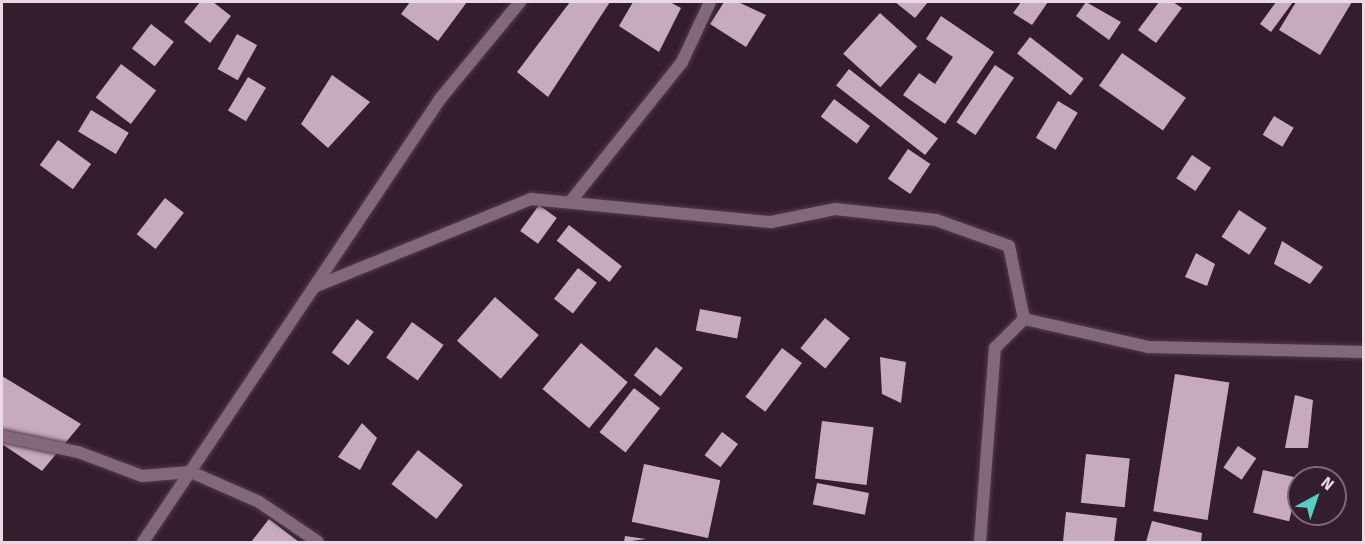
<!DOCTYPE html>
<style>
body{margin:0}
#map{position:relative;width:1365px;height:544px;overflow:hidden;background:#341e2e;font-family:"Fira Sans",sans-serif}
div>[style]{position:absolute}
.building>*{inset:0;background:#c8aabe;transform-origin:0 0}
.roads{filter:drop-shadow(0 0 2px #513c4b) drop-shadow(0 0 2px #513c4b)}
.minor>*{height:12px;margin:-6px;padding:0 6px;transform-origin:6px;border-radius:6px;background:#83687b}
span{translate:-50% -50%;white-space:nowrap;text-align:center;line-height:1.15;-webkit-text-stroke:6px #341e2e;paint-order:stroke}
.frame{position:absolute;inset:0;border:3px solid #e8d9e3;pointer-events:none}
.north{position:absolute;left:1287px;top:466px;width:60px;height:60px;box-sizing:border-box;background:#341e2e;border:2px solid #7c6976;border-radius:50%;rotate:40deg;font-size:16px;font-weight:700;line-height:24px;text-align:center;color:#e8d9e3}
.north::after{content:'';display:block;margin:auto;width:21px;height:27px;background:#56cec4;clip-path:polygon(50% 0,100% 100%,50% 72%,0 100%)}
</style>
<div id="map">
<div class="building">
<div style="clip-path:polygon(200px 2px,213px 2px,231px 16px,210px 43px,184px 22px)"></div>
<div style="clip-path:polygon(410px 2px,467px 2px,438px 41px,401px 14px)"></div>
<div style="clip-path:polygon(570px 2px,610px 2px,548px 97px,517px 72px)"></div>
<div style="clip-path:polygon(633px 2px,670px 2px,681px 8px,659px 52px,619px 26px)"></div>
<div style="clip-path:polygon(724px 2px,738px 2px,766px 15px,746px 47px,710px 24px)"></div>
<div style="clip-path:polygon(895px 2px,928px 2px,915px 18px)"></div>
<div style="clip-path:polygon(1021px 2px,1048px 2px,1032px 25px,1013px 13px)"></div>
<div style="clip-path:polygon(1086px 2px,1121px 22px,1109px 40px,1076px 16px)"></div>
<div style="clip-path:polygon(1159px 2px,1173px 2px,1182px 8px,1156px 43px,1138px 30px)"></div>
<div style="clip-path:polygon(1276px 2px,1293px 2px,1271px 32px,1260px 24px)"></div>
<div style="clip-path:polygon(1296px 2px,1352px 2px,1320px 55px,1279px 30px)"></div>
<div style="left:880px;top:13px;width:50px;height:55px;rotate:42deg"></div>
<div style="clip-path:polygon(941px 16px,994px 52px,945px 124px,903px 95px,919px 73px,935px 84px,953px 57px,926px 39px)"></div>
<div style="left:151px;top:24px;width:29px;height:31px;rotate:38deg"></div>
<div style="left:237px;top:34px;width:23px;height:40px;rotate:29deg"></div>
<div style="left:1030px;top:37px;width:68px;height:21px;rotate:38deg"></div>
<div style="left:1122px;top:53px;width:78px;height:40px;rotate:35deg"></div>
<div style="left:121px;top:64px;width:44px;height:42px;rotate:37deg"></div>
<div style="left:995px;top:65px;width:23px;height:69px;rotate:34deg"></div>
<div style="left:849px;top:69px;width:113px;height:21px;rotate:38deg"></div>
<div style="clip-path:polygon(332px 75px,370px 102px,328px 148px,301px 124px)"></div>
<div style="left:248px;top:77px;width:21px;height:39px;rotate:31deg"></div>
<div style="left:834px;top:99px;width:45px;height:22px;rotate:37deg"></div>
<div style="left:1058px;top:101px;width:23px;height:43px;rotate:31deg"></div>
<div style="left:91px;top:110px;width:44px;height:25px;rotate:31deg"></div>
<div style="left:1274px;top:116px;width:23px;height:22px;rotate:31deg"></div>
<div style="left:58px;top:140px;width:41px;height:31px;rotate:36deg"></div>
<div style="left:908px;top:149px;width:27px;height:36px;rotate:34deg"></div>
<div style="left:1192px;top:155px;width:23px;height:28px;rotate:34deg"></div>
<div style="left:165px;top:198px;width:24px;height:46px;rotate:38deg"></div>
<div style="left:539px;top:205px;width:22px;height:32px;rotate:36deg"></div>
<div style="left:1239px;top:210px;width:33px;height:32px;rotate:33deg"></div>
<div style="left:569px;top:225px;width:67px;height:20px;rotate:38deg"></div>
<div style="clip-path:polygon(1282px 241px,1323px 267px,1310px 284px,1274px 264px)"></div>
<div style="clip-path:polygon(1196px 253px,1215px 264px,1207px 286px,1185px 277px)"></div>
<div style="left:578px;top:268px;width:24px;height:39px;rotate:38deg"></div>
<div style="left:495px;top:297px;width:58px;height:58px;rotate:41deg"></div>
<div style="left:700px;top:309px;width:42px;height:22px;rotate:11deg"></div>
<div style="left:825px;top:318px;width:32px;height:39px;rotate:39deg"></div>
<div style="left:357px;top:319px;width:21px;height:42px;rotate:37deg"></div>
<div style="left:412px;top:322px;width:39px;height:44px;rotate:36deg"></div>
<div style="left:581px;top:343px;width:61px;height:60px;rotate:40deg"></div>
<div style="left:656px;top:347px;width:34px;height:36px;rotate:38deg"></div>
<div style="left:782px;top:348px;width:25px;height:61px;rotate:37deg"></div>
<div style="clip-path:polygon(880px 357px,906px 362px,901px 403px,882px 394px)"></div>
<div style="left:1175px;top:374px;width:55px;height:139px;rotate:9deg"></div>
<div style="clip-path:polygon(2px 376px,81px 424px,42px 471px,2px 444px)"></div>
<div style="left:634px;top:388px;width:33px;height:56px;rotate:38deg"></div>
<div style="clip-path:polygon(1295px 395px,1313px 400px,1308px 448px,1285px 448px)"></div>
<div style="left:822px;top:421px;width:52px;height:58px;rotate:7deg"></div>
<div style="clip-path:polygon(362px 423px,377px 438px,360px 470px,338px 457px)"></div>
<div style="left:722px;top:432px;width:20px;height:29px;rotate:37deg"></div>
<div style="left:1238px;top:446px;width:22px;height:26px;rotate:34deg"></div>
<div style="left:418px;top:450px;width:57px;height:43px;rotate:38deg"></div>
<div style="left:1086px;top:454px;width:44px;height:49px;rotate:6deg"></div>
<div style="left:644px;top:464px;width:78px;height:59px;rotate:12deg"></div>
<div style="left:1263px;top:470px;width:37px;height:44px;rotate:13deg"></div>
<div style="left:817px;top:483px;width:53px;height:22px;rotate:11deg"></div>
<div style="clip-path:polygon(1066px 512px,1117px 518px,1114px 542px,1063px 542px)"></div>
<div style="clip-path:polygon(269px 519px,299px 542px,251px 542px)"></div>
<div style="clip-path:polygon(1152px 521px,1202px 533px,1201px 542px,1146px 542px)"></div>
<div style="clip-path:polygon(625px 536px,646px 539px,624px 542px)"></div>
</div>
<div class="roads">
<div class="minor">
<div style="left:570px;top:202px;width:179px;rotate:-51.3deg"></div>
<div style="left:682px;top:62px;width:66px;rotate:-65deg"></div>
<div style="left:314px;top:287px;width:234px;rotate:-22.1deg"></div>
<div style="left:531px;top:199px;width:241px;rotate:5.5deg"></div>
<div style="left:771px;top:222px;width:65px;rotate:-11.5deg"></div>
<div style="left:835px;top:209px;width:102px;rotate:6.2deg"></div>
<div style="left:936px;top:220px;width:77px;rotate:19.6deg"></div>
<div style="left:1009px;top:246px;width:75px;rotate:78.4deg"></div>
<div style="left:1024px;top:319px;width:127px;rotate:12.7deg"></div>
<div style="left:1148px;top:347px;width:216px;rotate:1.3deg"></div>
<div style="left:2px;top:436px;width:78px;rotate:11.9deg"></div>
<div style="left:78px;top:452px;width:68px;rotate:20.6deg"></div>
<div style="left:142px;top:476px;width:49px;rotate:-4.7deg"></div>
<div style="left:191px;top:472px;width:74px;rotate:23.8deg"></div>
<div style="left:259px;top:502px;width:71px;rotate:34.1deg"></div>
<div style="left:143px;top:542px;width:533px;rotate:-56.16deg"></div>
<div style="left:440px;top:99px;width:126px;rotate:-50.5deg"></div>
<div style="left:980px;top:542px;width:195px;rotate:-85.6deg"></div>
<div style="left:995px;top:348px;width:41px;rotate:-45deg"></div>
</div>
</div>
<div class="frame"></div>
<div class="north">N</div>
</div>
